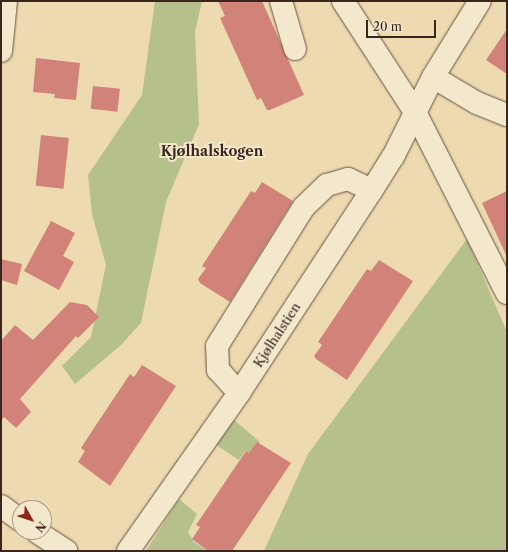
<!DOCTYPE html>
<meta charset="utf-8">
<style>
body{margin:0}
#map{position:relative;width:508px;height:552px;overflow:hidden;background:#eddab1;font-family:"Libre Caslon Text",serif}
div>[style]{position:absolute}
.green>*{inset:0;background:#b5c08d}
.building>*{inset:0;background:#d28379;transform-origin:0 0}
.roads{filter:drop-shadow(0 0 1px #675342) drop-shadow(0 0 1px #675342)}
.minor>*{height:22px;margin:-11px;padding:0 11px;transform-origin:11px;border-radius:11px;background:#f3e7cc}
span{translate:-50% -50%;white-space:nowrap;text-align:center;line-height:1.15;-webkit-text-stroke:4px #f3e7cc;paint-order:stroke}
.street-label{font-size:13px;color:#3a261d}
.neighbourhood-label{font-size:14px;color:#3a261d;font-weight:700}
.frame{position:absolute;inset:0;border:2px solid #3a261d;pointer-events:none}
.north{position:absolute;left:12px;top:500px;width:40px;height:40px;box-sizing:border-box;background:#f3e7cc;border:1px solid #a99a86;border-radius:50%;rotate:129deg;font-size:11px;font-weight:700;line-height:16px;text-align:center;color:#3a261d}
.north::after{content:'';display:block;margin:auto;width:14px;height:18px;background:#8f2418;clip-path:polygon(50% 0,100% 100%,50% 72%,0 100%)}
.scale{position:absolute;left:366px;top:20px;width:70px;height:18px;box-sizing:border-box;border:2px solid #3a261d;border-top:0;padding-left:5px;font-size:12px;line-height:14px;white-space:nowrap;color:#3a261d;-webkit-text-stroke:3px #f3e7cc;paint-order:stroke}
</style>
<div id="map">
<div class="green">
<div style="clip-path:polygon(155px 1px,202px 1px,195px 32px,199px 124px,166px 202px,141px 323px,121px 345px,75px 384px,62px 366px,91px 337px,106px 265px,92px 214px,88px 175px,142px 95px)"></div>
<div style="clip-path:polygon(467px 239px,507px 332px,507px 551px,264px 551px,308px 454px)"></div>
<div style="clip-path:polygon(234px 420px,260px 442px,249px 453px,245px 451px,239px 460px,216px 445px)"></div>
<div style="clip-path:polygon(179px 499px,197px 514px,188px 532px,194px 542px,208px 551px,146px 551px)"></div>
</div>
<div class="building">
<div style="clip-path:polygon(218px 1px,262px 1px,304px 95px,270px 110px,267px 110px,261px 98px,257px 100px,220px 18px,225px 16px)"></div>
<div style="clip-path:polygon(507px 29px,507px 74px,486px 60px)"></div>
<div style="clip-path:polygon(36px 58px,80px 63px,76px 100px,54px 98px,55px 94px,33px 92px)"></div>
<div style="left:93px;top:86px;width:27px;height:23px;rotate:6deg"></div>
<div style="left:41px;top:135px;width:28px;height:51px;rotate:6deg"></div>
<div style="clip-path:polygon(262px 182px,293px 201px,230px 302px,200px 283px,198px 279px,206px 268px,202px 266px,251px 191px,255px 193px)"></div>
<div style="clip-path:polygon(507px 191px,507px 257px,482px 203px)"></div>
<div style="clip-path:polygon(51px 221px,75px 233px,63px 256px,74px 262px,59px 290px,24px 271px)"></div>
<div style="clip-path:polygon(1px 259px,22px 264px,17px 285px,1px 280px)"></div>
<div style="clip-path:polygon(379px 260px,413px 281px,347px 380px,316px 359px,314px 356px,322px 345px,318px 342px,367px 269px,371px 271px)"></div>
<div style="clip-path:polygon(70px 302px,87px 305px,99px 317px,78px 338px,76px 336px,20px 399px,31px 412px,16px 428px,4px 417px,1px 421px,1px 341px,15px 325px,33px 340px)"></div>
<div style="clip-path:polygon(142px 365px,176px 386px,110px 486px,78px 462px,85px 451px,81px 448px,98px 422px,130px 374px,134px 377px)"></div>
<div style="clip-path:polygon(257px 442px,291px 463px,232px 551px,208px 551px,192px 539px,200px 527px,196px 525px,246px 451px,249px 453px)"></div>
</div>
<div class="roads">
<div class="minor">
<div style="left:281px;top:1px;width:50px;rotate:73.7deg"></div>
<div style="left:343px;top:1px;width:132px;rotate:57deg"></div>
<div style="left:415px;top:112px;width:203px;rotate:63.1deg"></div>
<div style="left:1px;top:51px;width:50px;rotate:-84.3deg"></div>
<div style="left:433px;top:77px;width:51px;rotate:30.6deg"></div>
<div style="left:477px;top:103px;width:32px;rotate:22deg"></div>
<div style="left:239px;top:393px;width:31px;rotate:-132deg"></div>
<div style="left:218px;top:370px;width:24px;rotate:-92deg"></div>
<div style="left:217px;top:346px;width:164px;rotate:-58deg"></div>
<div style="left:304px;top:207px;width:32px;rotate:-44deg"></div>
<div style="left:327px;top:185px;width:22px;rotate:-16deg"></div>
<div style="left:348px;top:179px;width:26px;rotate:25deg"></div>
<div style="left:1px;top:506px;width:24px;rotate:36deg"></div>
<div style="left:37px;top:532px;width:35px;rotate:33deg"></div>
<div style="left:128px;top:551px;width:193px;rotate:-54.9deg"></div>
<div style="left:239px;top:393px;width:243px;rotate:-56.8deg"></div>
<div style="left:372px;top:190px;width:39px;rotate:-58deg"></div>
<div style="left:393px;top:157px;width:89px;rotate:-63.4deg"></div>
<div style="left:433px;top:77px;width:89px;rotate:-58.3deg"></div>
</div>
</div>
<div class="street-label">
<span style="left:277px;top:335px;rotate:-57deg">Kjølhalstien</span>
</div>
<div class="neighbourhood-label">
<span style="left:212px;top:151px">Kjølhalskogen</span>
</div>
<div class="frame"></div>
<div class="north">N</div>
<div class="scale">20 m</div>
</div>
